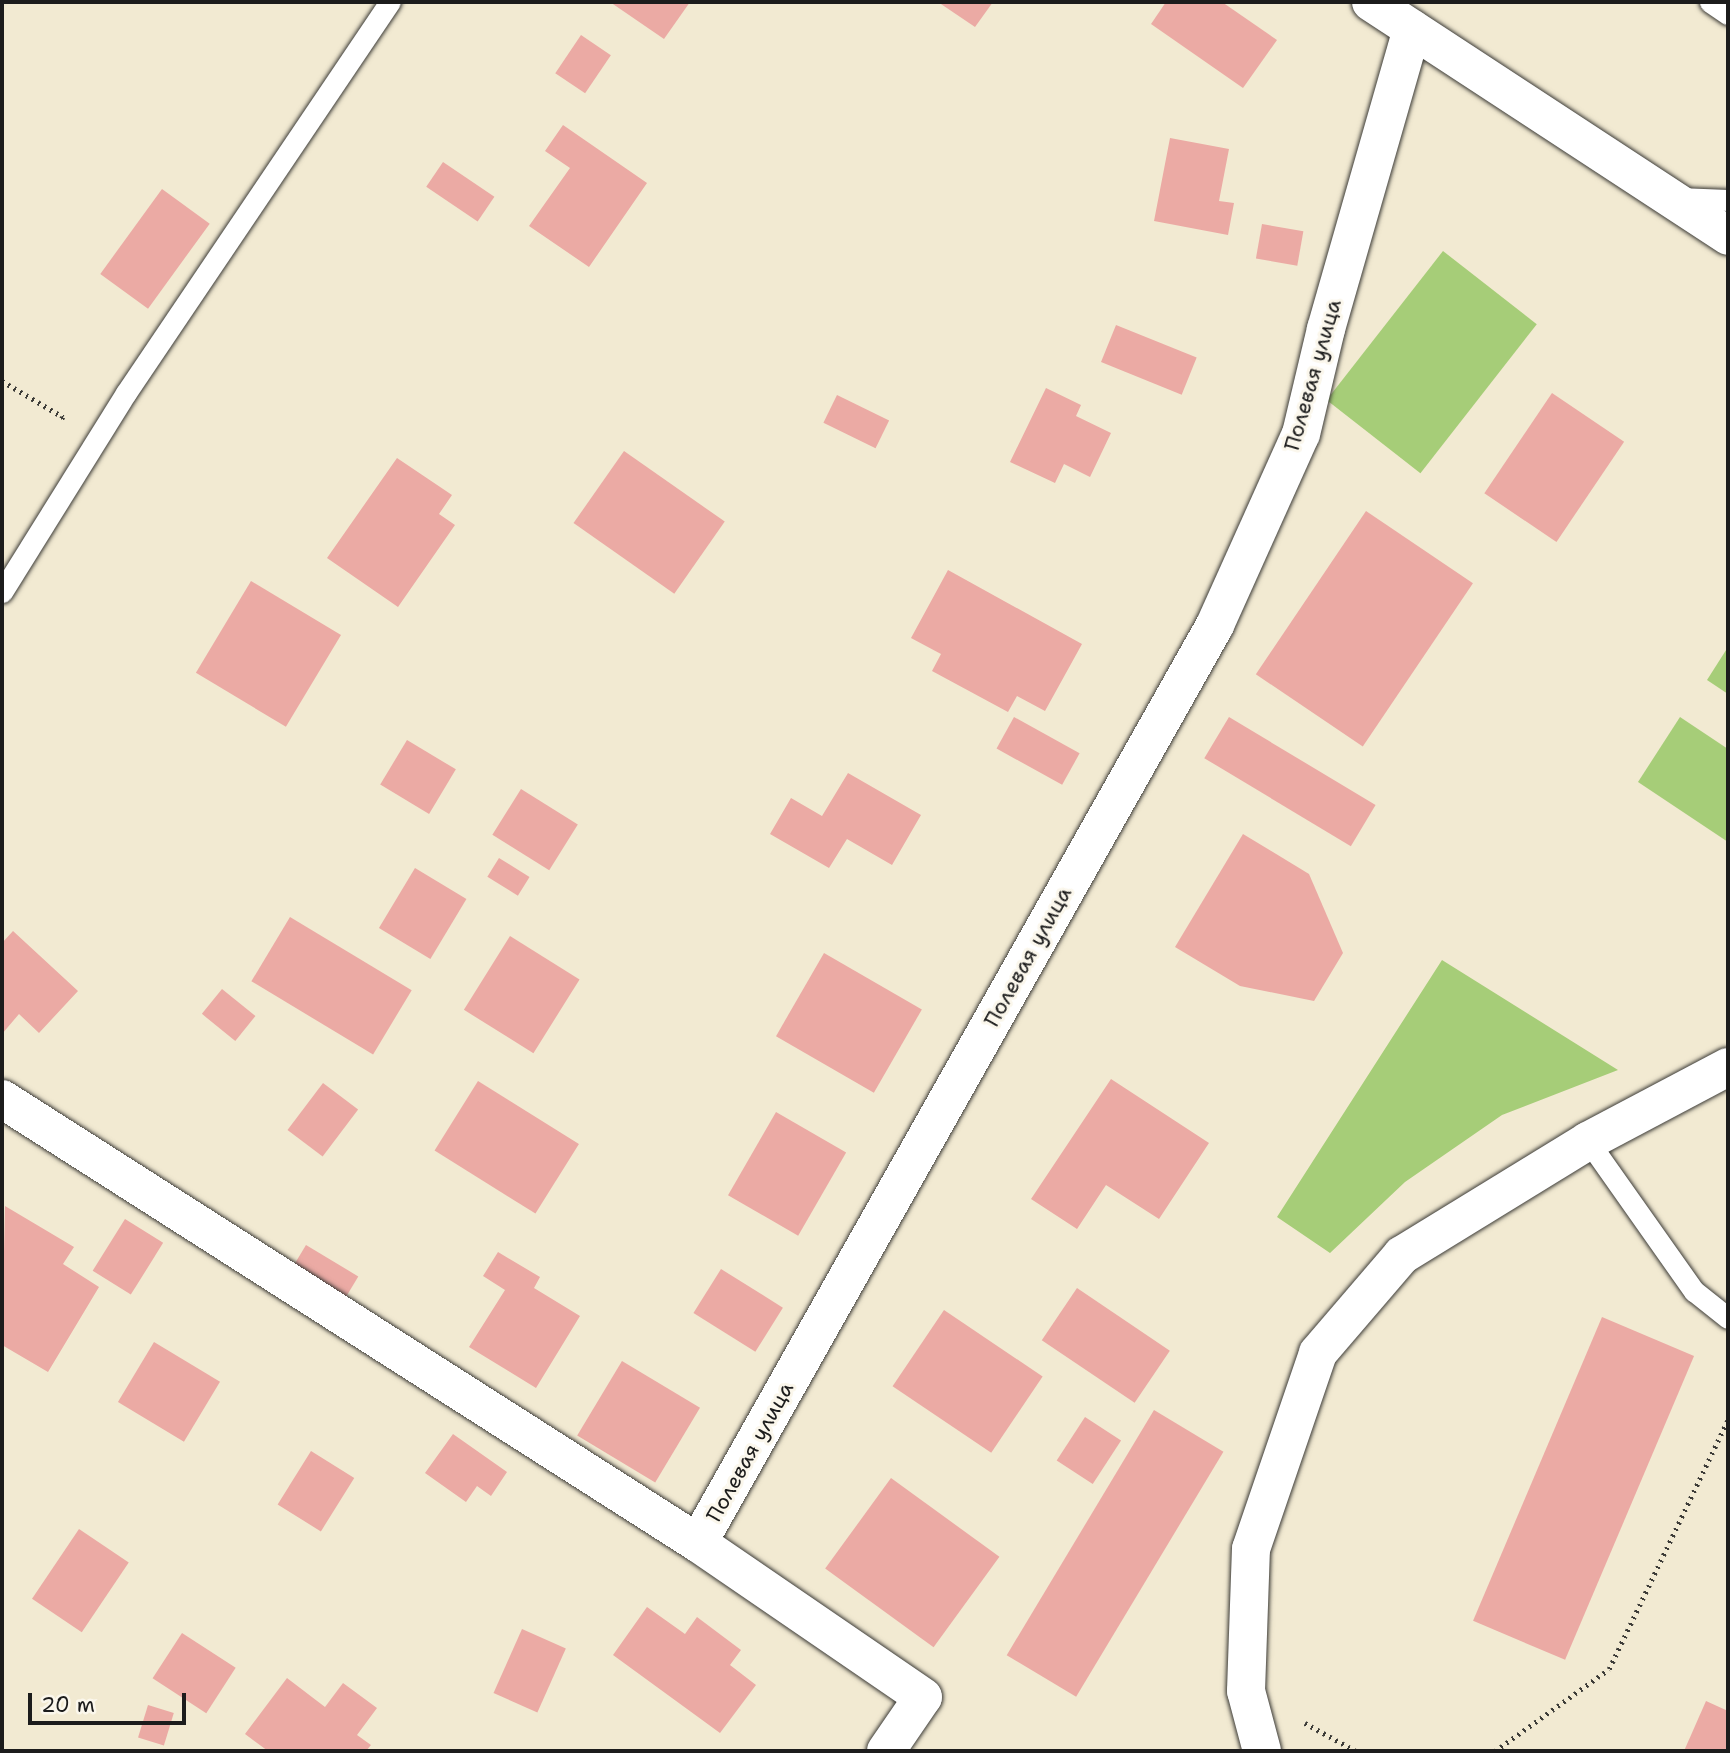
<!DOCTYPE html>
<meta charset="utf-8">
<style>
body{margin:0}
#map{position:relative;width:1730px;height:1753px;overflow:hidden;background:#f2ead2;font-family:"Shantell Sans",sans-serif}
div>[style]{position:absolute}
.green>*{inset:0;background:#a6cd78;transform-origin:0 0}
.building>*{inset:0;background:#ebaaa4;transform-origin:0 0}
.path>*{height:4.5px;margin-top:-2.25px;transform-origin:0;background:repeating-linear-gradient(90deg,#3c3b37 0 2px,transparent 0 7px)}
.roads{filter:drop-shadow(0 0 2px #3c3b37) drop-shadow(0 0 2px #3c3b37)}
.lane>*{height:21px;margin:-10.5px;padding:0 10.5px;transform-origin:10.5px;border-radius:10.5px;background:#fff}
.street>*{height:38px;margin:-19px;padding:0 19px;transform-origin:19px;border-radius:19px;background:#fff}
span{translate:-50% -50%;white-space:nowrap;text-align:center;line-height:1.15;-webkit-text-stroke:6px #fbf7ec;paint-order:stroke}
.street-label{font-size:21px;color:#1c1c1c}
.frame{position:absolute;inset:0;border:4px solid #1c1c1c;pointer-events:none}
.scale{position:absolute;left:28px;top:1693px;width:158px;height:32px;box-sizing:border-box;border:4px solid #1c1c1c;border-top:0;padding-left:9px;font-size:21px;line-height:24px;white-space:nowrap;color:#1c1c1c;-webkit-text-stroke:5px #fbf7ec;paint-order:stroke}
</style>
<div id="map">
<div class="green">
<div style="left:1443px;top:251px;width:119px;height:189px;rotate:38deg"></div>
<div style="clip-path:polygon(1728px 647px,1728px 694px,1707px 680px)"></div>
<div style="clip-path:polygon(1680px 717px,1728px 749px,1728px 842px,1638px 782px)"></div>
<div style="clip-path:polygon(1442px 960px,1618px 1070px,1502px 1115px,1405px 1182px,1330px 1253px,1277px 1217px)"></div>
</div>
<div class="building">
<div style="clip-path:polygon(610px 2px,690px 2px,664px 39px)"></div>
<div style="clip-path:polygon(938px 2px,993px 2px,975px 27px)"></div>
<div style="clip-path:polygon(1166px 2px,1222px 2px,1277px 40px,1243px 88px,1151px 24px)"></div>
<div style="left:581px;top:35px;width:36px;height:46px;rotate:34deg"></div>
<div style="clip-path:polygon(563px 125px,647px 183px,589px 267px,529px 226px,570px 168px,545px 151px)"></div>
<div style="clip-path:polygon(1170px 138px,1229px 149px,1219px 201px,1234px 203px,1228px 235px,1154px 221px)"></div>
<div style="left:443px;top:162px;width:62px;height:30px;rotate:34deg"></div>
<div style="left:162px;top:189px;width:59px;height:105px;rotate:36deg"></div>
<div style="left:1262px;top:224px;width:42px;height:35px;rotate:10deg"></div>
<div style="left:1116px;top:325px;width:87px;height:40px;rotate:22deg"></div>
<div style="clip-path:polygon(1046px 388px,1081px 405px,1076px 416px,1111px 433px,1090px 477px,1064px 464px,1055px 483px,1010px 462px)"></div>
<div style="left:1552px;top:393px;width:87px;height:121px;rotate:34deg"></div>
<div style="left:837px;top:395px;width:58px;height:31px;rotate:26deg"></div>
<div style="left:624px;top:451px;width:123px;height:88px;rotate:35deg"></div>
<div style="clip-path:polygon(397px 458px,452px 495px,439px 514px,455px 525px,398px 607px,327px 558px)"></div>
<div style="left:1366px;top:511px;width:129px;height:197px;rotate:34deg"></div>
<div style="clip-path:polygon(948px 570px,1082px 644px,1045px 711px,1017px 696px,1008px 712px,932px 671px,941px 654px,911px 638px)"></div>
<div style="left:251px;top:581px;width:105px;height:107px;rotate:31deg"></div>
<div style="left:1014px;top:717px;width:75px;height:36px;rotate:29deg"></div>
<div style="left:1229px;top:717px;width:171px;height:48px;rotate:31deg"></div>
<div style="left:407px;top:740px;width:57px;height:52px;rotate:31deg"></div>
<div style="clip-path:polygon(848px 773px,921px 815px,892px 865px,847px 839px,829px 868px,770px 834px,791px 798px,822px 816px)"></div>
<div style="left:521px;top:789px;width:67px;height:54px;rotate:32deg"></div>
<div style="clip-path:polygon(1243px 834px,1309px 874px,1343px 953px,1314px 1001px,1240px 986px,1175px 947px)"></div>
<div style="left:499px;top:858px;width:36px;height:22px;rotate:32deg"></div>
<div style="left:415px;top:868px;width:60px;height:70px;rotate:31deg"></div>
<div style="left:290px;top:917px;width:142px;height:75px;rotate:31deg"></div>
<div style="clip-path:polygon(13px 931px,78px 991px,39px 1033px,19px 1014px,2px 1034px,2px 943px)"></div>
<div style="left:510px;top:936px;width:82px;height:87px;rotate:32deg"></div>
<div style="left:824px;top:953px;width:113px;height:96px;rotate:30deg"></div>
<div style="left:222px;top:989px;width:43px;height:32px;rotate:39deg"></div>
<div style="clip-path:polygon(1111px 1079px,1209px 1143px,1159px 1219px,1106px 1185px,1077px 1229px,1031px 1199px)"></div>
<div style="left:478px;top:1081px;width:119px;height:82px;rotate:32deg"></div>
<div style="left:323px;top:1083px;width:44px;height:59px;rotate:37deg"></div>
<div style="left:776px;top:1112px;width:81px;height:96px;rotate:30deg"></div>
<div style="clip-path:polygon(5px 1206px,74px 1247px,63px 1264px,99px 1287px,48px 1372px,2px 1345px)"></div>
<div style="left:125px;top:1219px;width:45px;height:61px;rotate:32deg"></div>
<div style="left:306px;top:1245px;width:61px;height:31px;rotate:31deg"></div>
<div style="clip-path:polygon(498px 1252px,540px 1277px,534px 1288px,580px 1316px,536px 1388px,469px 1347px,505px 1290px,483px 1276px)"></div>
<div style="left:721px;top:1269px;width:73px;height:52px;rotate:32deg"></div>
<div style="left:1077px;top:1288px;width:112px;height:63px;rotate:34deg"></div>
<div style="left:944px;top:1310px;width:119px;height:92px;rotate:34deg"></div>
<div style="left:1602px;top:1317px;width:100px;height:330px;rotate:23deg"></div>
<div style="left:154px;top:1342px;width:77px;height:70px;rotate:31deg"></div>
<div style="left:622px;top:1361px;width:91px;height:87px;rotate:31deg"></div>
<div style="left:1154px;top:1410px;width:81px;height:286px;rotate:31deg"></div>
<div style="left:1085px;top:1417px;width:43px;height:52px;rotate:33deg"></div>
<div style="clip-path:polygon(453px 1434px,507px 1472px,491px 1496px,477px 1486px,466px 1502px,425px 1473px)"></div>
<div style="left:311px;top:1451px;width:51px;height:63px;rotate:32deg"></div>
<div style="left:891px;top:1478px;width:134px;height:112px;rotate:36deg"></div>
<div style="left:79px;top:1529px;width:60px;height:84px;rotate:34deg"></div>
<div style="clip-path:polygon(647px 1607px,685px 1634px,697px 1617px,741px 1650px,730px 1665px,756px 1685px,720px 1733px,613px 1655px)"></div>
<div style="left:522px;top:1629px;width:48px;height:70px;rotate:24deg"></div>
<div style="left:182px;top:1633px;width:64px;height:54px;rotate:33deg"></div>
<div style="clip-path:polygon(287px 1678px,325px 1707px,343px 1683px,377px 1708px,357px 1735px,371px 1745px,366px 1751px,268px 1751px,245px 1734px)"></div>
<div style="clip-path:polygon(1706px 1701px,1728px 1711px,1728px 1751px,1684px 1751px)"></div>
<div style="left:148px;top:1705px;width:27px;height:34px;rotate:17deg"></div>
</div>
<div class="path">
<div style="left:2px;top:381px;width:71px;rotate:30.5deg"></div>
<div style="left:63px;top:417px;width:4px;rotate:117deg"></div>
<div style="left:1305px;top:1723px;width:58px;rotate:28.8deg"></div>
<div style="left:1495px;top:1751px;width:140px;rotate:-35.7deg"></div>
<div style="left:1609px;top:1669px;width:276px;rotate:-64.5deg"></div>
</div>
<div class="roads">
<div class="lane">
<div style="left:1710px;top:2px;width:22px;rotate:34deg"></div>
<div style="left:1678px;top:198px;width:50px;rotate:2.3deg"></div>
<div style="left:2px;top:592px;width:234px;rotate:-58.1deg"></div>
<div style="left:126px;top:393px;width:472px;rotate:-56deg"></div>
<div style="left:1588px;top:1141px;width:184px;rotate:54.8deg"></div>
<div style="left:1694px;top:1291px;width:43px;rotate:38.5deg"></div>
</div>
<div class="street">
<div style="left:1371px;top:2px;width:427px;rotate:33.2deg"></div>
<div style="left:2px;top:1099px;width:826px;rotate:32.54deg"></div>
<div style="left:886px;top:1751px;width:65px;rotate:-55.6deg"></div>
<div style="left:923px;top:1697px;width:273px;rotate:-145.6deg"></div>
<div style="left:698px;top:1543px;width:1054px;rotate:-60.61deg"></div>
<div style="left:1215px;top:625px;width:209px;rotate:-65.8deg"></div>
<div style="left:1301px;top:434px;width:108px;rotate:-76.6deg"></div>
<div style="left:1326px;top:329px;width:312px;rotate:-74deg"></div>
<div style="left:1262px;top:1751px;width:62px;rotate:-104.9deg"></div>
<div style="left:1246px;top:1691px;width:142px;rotate:-88deg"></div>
<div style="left:1251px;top:1549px;width:207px;rotate:-71.1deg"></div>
<div style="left:1318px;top:1353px;width:129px;rotate:-49.4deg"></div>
<div style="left:1402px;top:1255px;width:218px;rotate:-31.5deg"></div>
<div style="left:1588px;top:1141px;width:158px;rotate:-27.9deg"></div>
</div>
</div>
<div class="street-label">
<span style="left:1313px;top:375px;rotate:-74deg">Полевая улица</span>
<span style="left:1028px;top:957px;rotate:-61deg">Полевая улица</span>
<span style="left:750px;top:1452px;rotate:-61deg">Полевая улица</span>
</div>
<div class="frame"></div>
<div class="scale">20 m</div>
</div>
